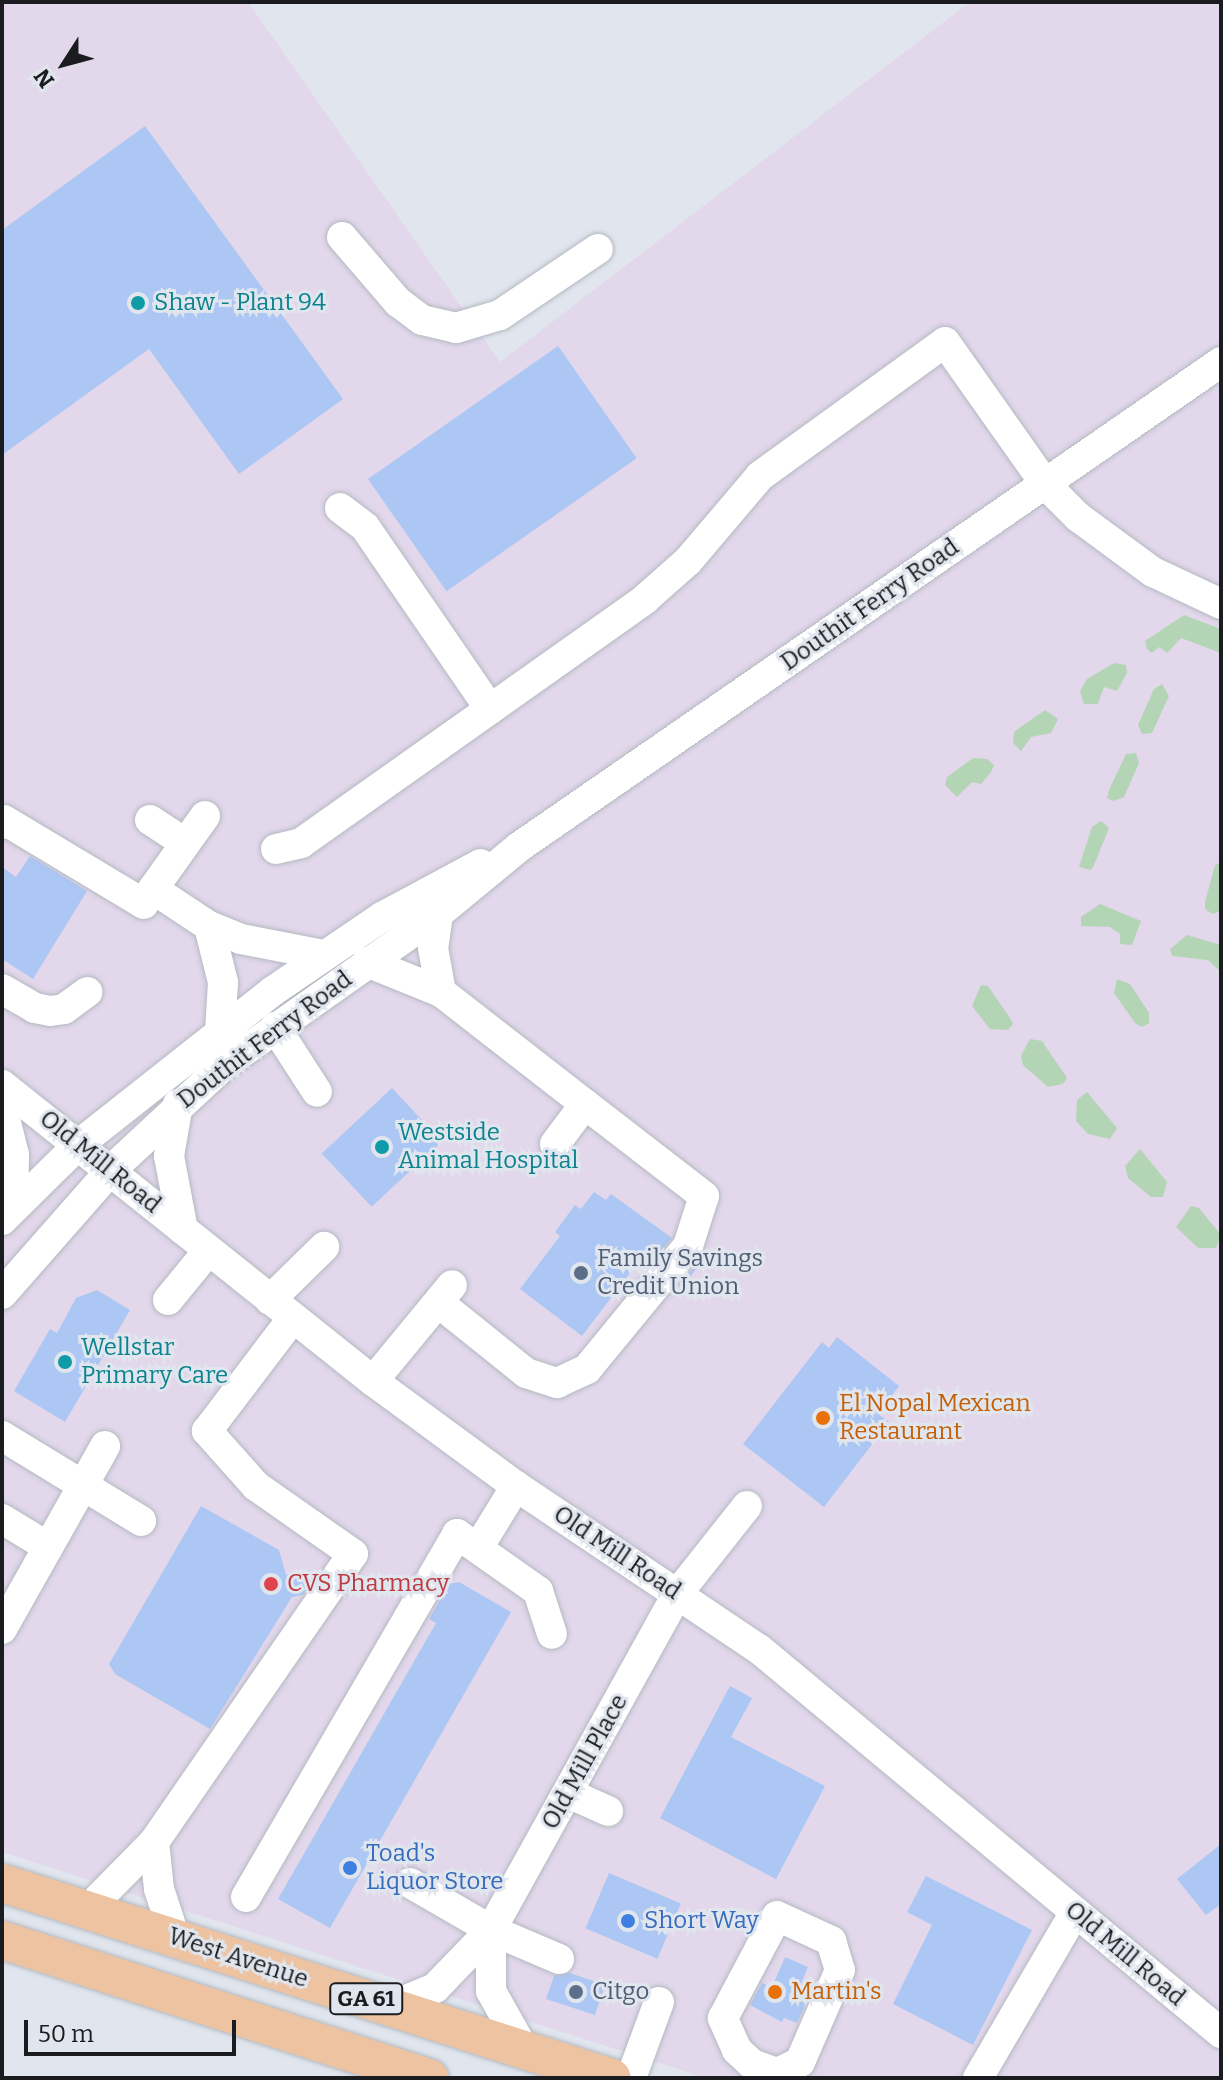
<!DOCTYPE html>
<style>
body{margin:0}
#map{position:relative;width:1223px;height:2080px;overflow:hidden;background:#e1e6ee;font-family:Bitter,serif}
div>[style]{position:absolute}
.commercial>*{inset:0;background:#e2d7eb}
.green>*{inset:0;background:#b3d5b5}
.building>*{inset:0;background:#acc7f4;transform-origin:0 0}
.roads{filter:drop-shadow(0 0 2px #b4b9c1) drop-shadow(0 0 2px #b4b9c1)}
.minor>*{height:30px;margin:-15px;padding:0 15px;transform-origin:15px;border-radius:15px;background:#fff}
.major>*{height:38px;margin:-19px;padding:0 19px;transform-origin:19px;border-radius:19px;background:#edc3a2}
.dots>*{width:22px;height:22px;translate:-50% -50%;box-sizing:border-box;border:4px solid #e1e6ee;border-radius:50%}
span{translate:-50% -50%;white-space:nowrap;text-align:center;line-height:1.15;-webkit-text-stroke:6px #e1e6ee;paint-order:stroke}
.shield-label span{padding:2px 6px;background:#e1e6ee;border:2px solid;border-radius:6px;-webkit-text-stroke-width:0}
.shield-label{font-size:22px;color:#1b1c1f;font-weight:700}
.culture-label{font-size:24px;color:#0d838f}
.left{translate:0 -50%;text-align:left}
.street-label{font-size:24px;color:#1b1c1f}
.service-label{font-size:24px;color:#4e5e75}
.food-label{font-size:24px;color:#c56008}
.health-label{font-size:24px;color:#be3a42}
.shop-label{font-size:24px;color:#366cbe}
.frame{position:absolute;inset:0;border:4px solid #1b1c1f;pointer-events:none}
.north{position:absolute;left:24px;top:24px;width:80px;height:80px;-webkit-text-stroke:6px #e1e6ee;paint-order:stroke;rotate:234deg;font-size:22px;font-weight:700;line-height:32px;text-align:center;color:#1b1c1f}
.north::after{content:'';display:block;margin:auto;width:28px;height:36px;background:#1b1c1f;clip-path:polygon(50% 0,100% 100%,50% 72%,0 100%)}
.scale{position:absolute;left:24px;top:2020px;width:212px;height:36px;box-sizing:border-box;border:4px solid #1b1c1f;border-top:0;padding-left:10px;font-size:24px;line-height:28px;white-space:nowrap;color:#1b1c1f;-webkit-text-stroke:6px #e1e6ee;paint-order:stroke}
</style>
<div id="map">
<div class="commercial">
<div style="clip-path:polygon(2px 2px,248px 2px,500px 362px,970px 2px,1221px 2px,1221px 2078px,706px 2078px,2px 1852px)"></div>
</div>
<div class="green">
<div style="clip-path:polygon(1184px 615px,1221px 629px,1221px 653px,1181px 638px,1167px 653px,1159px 647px,1152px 653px,1147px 649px,1145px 641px)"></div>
<div style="clip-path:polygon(1114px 663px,1126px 665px,1127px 673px,1117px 691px,1104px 687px,1098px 704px,1084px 704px,1080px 691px,1087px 679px)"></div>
<div style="clip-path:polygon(1162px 684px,1169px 696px,1152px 733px,1142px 734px,1138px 725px,1154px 689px)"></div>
<div style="clip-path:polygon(1045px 710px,1058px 719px,1051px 733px,1031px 737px,1021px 751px,1013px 743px,1014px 732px)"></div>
<div style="clip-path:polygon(1136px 753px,1139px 763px,1124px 797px,1113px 801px,1107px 798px,1109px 790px,1126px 754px)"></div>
<div style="clip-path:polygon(973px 758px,987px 759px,994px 765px,991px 772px,981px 784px,972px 782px,957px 797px,945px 785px,947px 777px)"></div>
<div style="clip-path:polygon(1101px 821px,1109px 828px,1094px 865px,1091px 870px,1079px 867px,1092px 827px)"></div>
<div style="clip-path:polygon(1221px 863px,1220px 911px,1213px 914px,1205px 909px,1205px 902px,1215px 865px)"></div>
<div style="clip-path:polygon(1100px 904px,1141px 921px,1132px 945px,1120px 944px,1120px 934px,1110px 927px,1081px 926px,1081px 917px)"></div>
<div style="clip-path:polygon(1187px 935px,1221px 945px,1221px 972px,1208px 960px,1172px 956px,1170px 949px)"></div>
<div style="clip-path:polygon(1117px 979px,1130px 984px,1149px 1013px,1149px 1023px,1142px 1027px,1135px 1023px,1114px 993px)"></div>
<div style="clip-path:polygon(981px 985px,988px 986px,1010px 1018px,1013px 1024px,1008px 1030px,990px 1029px,972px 1006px)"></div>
<div style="clip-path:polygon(1030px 1039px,1042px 1041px,1067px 1078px,1063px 1084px,1048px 1087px,1023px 1065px,1021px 1056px)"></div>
<div style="clip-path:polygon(1087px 1092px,1117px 1128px,1110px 1139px,1088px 1134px,1076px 1121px,1077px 1100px)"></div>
<div style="clip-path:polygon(1140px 1149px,1167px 1182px,1163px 1197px,1151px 1197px,1128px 1178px,1125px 1166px)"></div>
<div style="clip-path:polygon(1191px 1206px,1199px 1208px,1221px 1235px,1216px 1248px,1198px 1248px,1176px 1227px)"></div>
</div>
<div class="building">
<div style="clip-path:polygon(145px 126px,343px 399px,239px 474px,149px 349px,2px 455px,2px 230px)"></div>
<div style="left:558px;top:346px;width:137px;height:232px;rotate:55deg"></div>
<div style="clip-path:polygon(30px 856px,87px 891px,33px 979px,2px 959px,2px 867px,16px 877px)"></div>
<div style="left:392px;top:1088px;width:73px;height:96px;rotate:47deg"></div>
<div style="clip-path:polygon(594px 1192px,606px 1200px,611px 1194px,672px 1238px,650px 1264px,642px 1257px,582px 1336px,520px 1289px,560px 1236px,555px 1232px,575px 1205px,581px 1209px)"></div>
<div style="clip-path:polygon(700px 1260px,702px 1261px,682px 1288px,679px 1285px)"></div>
<div style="clip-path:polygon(97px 1290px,130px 1310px,65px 1422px,14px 1391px,50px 1329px,57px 1333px,76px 1298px)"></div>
<div style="clip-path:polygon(837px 1337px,899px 1386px,878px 1414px,889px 1422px,824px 1507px,743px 1444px,822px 1342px,829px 1348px)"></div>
<div style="clip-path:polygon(201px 1506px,279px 1550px,286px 1575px,309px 1570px,312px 1581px,303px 1595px,292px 1597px,210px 1729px,115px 1674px,109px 1664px)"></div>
<div style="clip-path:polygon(459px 1582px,511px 1612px,330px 1928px,278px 1899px,436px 1623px,429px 1619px,449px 1584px)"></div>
<div style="clip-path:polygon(730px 1686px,752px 1698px,731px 1737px,825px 1786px,776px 1879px,660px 1818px)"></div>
<div style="clip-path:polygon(1221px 1844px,1221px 1904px,1206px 1915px,1177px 1879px)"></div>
<div style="left:609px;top:1873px;width:78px;height:60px;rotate:23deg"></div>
<div style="clip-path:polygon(926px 1876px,1032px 1930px,973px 2045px,893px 2004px,932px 1925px,907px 1912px)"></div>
<div style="clip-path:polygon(785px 1957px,808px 1967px,795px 1998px,806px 2003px,797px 2023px,784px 2018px,782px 2022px,750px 2005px,762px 1983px,772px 1987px)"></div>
<div style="clip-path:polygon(570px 1973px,605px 1985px,595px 2015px,546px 1999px,554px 1976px)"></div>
</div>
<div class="roads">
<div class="minor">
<div style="left:342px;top:237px;width:86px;rotate:49.3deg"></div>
<div style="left:398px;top:302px;width:30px;rotate:37deg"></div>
<div style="left:422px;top:320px;width:35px;rotate:13deg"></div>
<div style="left:456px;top:328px;width:46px;rotate:-16.5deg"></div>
<div style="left:500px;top:315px;width:118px;rotate:-34deg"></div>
<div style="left:340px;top:508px;width:31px;rotate:37deg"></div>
<div style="left:365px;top:527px;width:221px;rotate:55.5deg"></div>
<div style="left:205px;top:816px;width:90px;rotate:125.5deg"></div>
<div style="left:153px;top:889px;width:67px;rotate:33.5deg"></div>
<div style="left:209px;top:926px;width:35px;rotate:22deg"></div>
<div style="left:241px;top:939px;width:84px;rotate:11deg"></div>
<div style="left:150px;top:820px;width:42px;rotate:33.3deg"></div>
<div style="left:2px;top:824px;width:4px;rotate:-63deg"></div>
<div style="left:4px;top:820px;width:163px;rotate:31deg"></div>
<div style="left:276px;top:849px;width:26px;rotate:-13deg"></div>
<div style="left:301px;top:843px;width:422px;rotate:-35.3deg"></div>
<div style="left:645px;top:599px;width:57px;rotate:-41.5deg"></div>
<div style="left:688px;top:561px;width:111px;rotate:-49.7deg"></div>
<div style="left:760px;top:476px;width:228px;rotate:-35.9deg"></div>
<div style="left:945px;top:342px;width:174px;rotate:54.8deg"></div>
<div style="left:1045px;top:484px;width:47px;rotate:45deg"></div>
<div style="left:1078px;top:517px;width:93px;rotate:36.3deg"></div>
<div style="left:1153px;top:572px;width:75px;rotate:25.2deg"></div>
<div style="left:438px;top:914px;width:34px;rotate:98deg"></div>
<div style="left:433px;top:948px;width:45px;rotate:79.7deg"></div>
<div style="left:209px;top:926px;width:58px;rotate:76deg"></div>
<div style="left:223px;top:982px;width:49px;rotate:93.5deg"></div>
<div style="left:367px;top:962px;width:80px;rotate:22.1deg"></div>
<div style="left:441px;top:992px;width:182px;rotate:37.9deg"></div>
<div style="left:2px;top:989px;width:38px;rotate:30deg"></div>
<div style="left:35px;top:1008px;width:15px;rotate:11deg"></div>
<div style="left:50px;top:1011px;width:14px;rotate:-8deg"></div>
<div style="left:64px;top:1009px;width:29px;rotate:-36deg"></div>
<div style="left:275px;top:1027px;width:77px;rotate:57.1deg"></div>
<div style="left:2px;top:1085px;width:475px;rotate:38.6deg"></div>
<div style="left:373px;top:1381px;width:177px;rotate:36.3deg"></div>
<div style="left:516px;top:1486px;width:293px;rotate:33.9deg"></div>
<div style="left:759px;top:1649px;width:601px;rotate:39.73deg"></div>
<div style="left:178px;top:1104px;width:53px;rotate:99.8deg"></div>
<div style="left:169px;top:1156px;width:75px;rotate:79.3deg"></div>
<div style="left:2px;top:1106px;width:50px;rotate:76.2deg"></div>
<div style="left:14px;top:1155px;width:52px;rotate:91.1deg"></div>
<div style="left:2px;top:1220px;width:107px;rotate:-44.6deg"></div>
<div style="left:78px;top:1145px;width:248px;rotate:-38.3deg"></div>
<div style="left:273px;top:991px;width:132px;rotate:-34.2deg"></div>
<div style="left:382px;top:917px;width:112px;rotate:-28.2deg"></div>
<div style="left:2px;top:1294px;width:164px;rotate:-48.7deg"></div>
<div style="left:110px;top:1171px;width:156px;rotate:-42.9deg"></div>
<div style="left:224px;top:1065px;width:262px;rotate:-35.2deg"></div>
<div style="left:438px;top:914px;width:105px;rotate:-39.6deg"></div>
<div style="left:519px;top:847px;width:853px;rotate:-34.64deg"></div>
<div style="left:168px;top:1300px;width:63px;rotate:-50.8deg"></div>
<div style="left:270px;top:1300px;width:76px;rotate:-44.5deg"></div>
<div style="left:439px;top:1303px;width:112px;rotate:38.8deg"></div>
<div style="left:526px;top:1373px;width:33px;rotate:18deg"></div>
<div style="left:557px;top:1383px;width:33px;rotate:-25deg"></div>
<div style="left:587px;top:1369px;width:159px;rotate:-50.6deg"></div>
<div style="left:688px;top:1246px;width:52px;rotate:-72.3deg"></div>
<div style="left:704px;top:1196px;width:150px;rotate:-142.3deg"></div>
<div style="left:585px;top:1104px;width:50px;rotate:126.9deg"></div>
<div style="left:373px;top:1381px;width:124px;rotate:-50.5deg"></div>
<div style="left:2px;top:1436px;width:163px;rotate:31.4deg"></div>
<div style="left:2px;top:1519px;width:54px;rotate:31.3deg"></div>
<div style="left:478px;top:1548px;width:73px;rotate:-58.5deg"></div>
<div style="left:2px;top:1629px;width:210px;rotate:-60.6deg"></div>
<div style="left:568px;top:1793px;width:44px;rotate:24.2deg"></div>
<div style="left:154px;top:1842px;width:47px;rotate:83.9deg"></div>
<div style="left:159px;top:1889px;width:52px;rotate:71.9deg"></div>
<div style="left:410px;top:1883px;width:94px;rotate:30.1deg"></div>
<div style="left:491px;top:1930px;width:74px;rotate:23.1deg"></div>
<div style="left:246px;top:1897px;width:420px;rotate:-59.8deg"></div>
<div style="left:457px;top:1534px;width:99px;rotate:35.1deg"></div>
<div style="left:538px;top:1591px;width:45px;rotate:72deg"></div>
<div style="left:88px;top:1909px;width:94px;rotate:-45.4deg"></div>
<div style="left:154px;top:1842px;width:350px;rotate:-55.4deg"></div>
<div style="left:353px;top:1554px;width:118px;rotate:-145deg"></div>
<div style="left:256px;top:1486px;width:74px;rotate:-131.7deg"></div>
<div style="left:207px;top:1431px;width:141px;rotate:-52.8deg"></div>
<div style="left:777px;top:1916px;width:60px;rotate:24.8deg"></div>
<div style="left:831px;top:1941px;width:30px;rotate:73deg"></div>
<div style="left:840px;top:1970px;width:100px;rotate:113.5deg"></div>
<div style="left:800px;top:2062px;width:25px;rotate:154deg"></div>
<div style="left:777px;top:2073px;width:27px;rotate:-160deg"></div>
<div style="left:752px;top:2064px;width:21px;rotate:-137deg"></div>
<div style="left:737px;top:2050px;width:35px;rotate:-114deg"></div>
<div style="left:723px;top:2018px;width:115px;rotate:-62.1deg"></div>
<div style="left:491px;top:1930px;width:61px;rotate:90deg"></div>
<div style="left:491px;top:1991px;width:68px;rotate:60.8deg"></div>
<div style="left:389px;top:2007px;width:50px;rotate:-22.4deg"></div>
<div style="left:435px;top:1988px;width:81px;rotate:-46deg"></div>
<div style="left:491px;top:1930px;width:385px;rotate:-61deg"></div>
<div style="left:678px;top:1593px;width:111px;rotate:-51.6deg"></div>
<div style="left:631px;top:2078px;width:81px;rotate:-69.8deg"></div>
<div style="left:978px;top:2078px;width:192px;rotate:-59.7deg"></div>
</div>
<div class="major">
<div style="left:2px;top:1883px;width:640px;rotate:17.73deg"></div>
<div style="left:2px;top:1940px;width:449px;rotate:17.9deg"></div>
</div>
</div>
<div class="dots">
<div style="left:138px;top:303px;background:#0f9aa8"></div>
<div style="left:382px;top:1147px;background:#0f9aa8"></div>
<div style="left:581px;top:1273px;background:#5c6f8a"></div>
<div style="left:65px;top:1362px;background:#0f9aa8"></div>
<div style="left:823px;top:1418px;background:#e8710a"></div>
<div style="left:271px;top:1584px;background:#e0444e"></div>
<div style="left:350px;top:1868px;background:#3f7fe0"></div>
<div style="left:628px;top:1921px;background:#3f7fe0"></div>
<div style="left:576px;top:1992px;background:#5c6f8a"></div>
<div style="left:775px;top:1992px;background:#e8710a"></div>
</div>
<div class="shield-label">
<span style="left:366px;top:1999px">GA 61</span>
</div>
<div class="culture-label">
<span class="left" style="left:154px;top:303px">Shaw - Plant 94</span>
<span class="left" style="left:398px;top:1147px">Westside<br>Animal Hospital</span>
<span class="left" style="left:81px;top:1362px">Wellstar<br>Primary Care</span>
</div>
<div class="street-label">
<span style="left:870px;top:605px;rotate:-35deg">Douthit Ferry Road</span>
<span style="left:265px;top:1040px;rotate:-37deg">Douthit Ferry Road</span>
<span style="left:100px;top:1162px;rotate:39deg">Old Mill Road</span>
<span style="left:617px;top:1553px;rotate:34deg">Old Mill Road</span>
<span style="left:585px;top:1762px;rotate:-61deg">Old Mill Place</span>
<span style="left:1125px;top:1954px;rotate:40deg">Old Mill Road</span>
<span style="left:238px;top:1958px;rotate:18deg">West Avenue</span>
</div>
<div class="service-label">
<span class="left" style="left:597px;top:1273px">Family Savings<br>Credit Union</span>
<span class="left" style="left:592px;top:1992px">Citgo</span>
</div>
<div class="food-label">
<span class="left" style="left:839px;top:1418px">El Nopal Mexican<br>Restaurant</span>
<span class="left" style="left:791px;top:1992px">Martin's</span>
</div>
<div class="health-label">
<span class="left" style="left:287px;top:1584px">CVS Pharmacy</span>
</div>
<div class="shop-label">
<span class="left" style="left:366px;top:1868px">Toad's<br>Liquor Store</span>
<span class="left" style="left:644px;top:1921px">Short Way</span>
</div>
<div class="frame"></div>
<div class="north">N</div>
<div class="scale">50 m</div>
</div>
